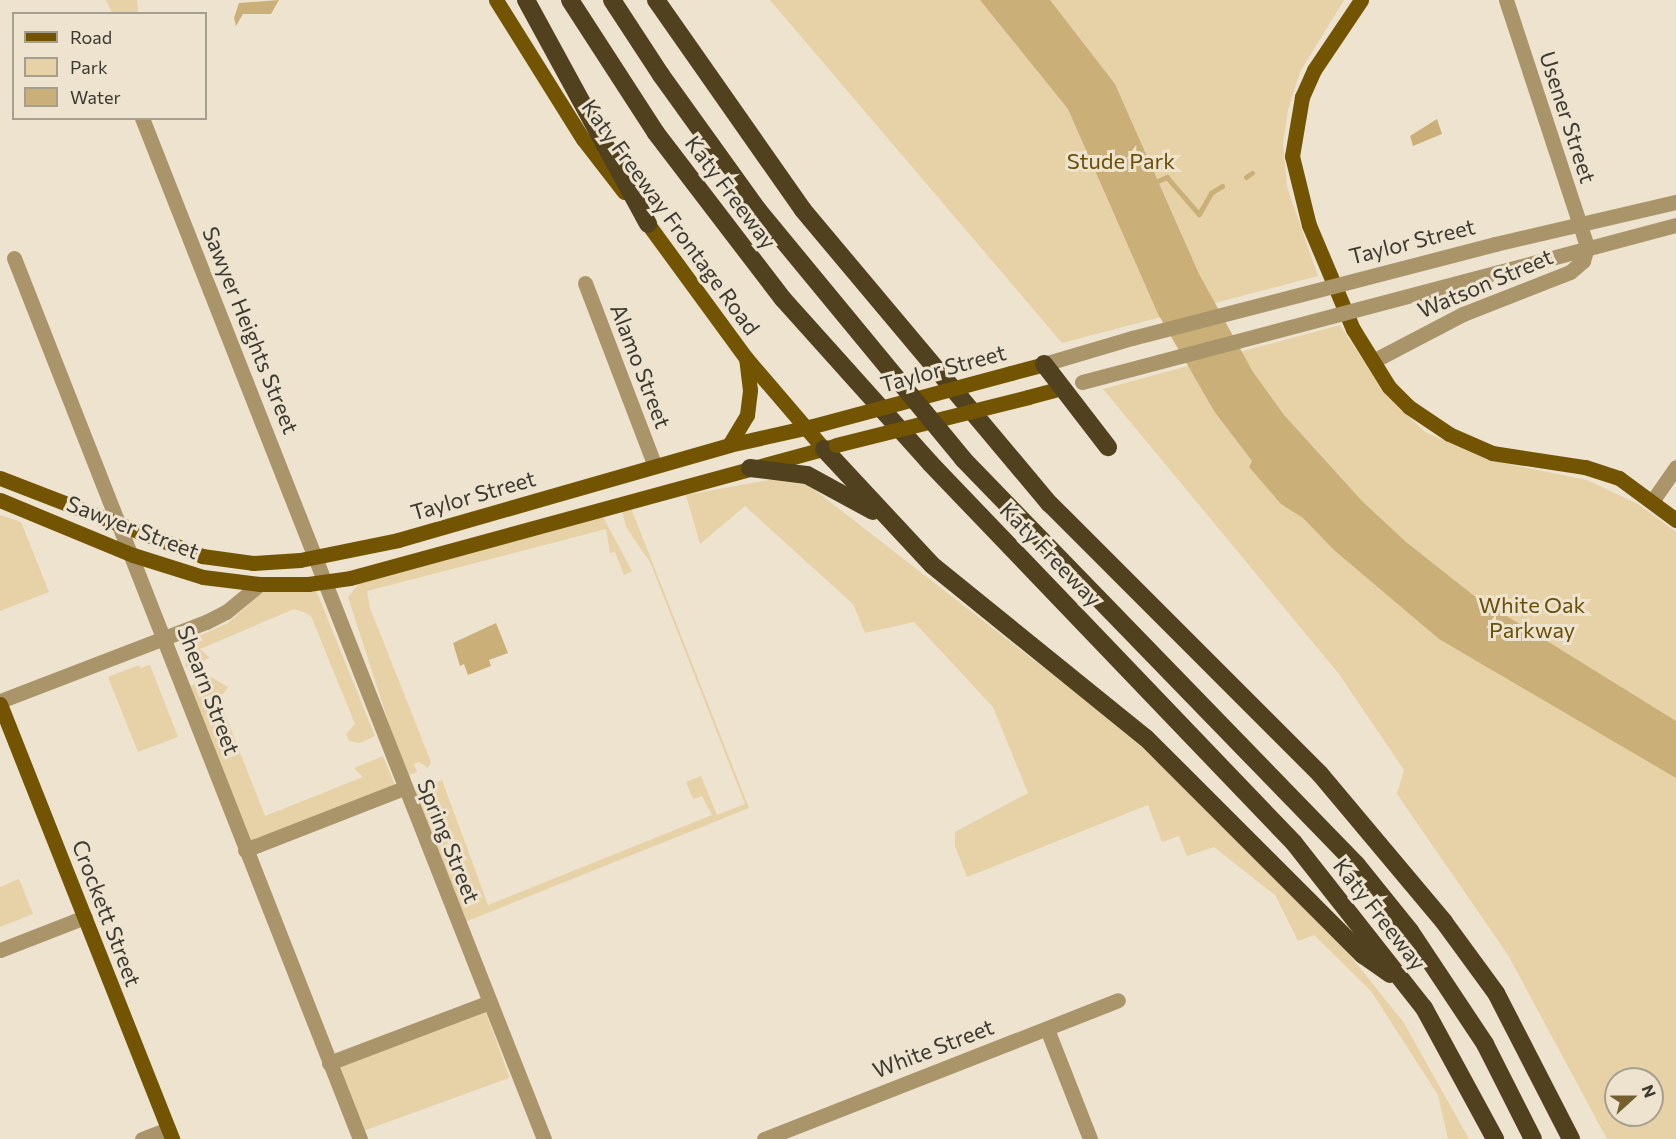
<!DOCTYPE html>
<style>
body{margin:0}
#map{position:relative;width:1676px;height:1139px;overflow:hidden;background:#ede3cf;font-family:Commissioner,sans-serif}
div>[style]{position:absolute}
.green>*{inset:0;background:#e7d2a7;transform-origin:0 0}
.water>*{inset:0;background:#cbaf78}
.stream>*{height:4.5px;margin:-2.25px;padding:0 2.25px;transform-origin:2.25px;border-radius:2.25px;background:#cbaf78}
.minor>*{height:15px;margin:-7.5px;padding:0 7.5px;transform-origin:7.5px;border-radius:7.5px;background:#aa956b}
.major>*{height:15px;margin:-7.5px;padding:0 7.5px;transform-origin:7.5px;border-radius:7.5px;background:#725402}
.highway>*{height:18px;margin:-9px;padding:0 9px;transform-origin:9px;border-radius:9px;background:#52411e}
.minor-bridge>*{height:15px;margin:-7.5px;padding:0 7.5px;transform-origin:7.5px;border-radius:7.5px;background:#aa956b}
.major-bridge>*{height:15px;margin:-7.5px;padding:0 7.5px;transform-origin:7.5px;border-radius:7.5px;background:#725402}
.highway-bridge>*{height:18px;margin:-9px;padding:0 9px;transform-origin:9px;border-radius:9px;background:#52411e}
span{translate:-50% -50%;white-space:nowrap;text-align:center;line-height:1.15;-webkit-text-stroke:6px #ede3cf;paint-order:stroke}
.street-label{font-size:22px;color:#3c3931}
.park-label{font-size:22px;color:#6a4f09}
.legend{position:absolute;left:12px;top:12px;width:195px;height:108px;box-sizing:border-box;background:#ede3cf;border:2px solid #a69f90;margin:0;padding:8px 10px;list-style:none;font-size:18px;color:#3c3931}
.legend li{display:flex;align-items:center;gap:12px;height:30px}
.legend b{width:30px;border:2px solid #a69f90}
.north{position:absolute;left:1604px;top:1067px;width:60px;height:60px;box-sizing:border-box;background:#ede3cf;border:2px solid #a69f90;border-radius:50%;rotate:69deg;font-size:16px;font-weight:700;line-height:24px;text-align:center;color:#3c3931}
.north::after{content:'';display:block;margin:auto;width:21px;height:27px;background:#765f2f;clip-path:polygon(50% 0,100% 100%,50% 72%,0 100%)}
</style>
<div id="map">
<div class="green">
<div style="clip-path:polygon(106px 0,137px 0,138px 13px,112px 13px)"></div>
<div style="clip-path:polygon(770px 0,1344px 0,1300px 72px,1288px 110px,1283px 144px,1287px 187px,1318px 276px,1062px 343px)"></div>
<div style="clip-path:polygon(evenodd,1340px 325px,1386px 395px,1425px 432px,1488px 460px,1587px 480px,1638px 504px,1676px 532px,1676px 1139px,1607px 1139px,1508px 955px,1397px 794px,1404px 770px,1339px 674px,1103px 389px,1340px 325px,1616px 1079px,1652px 1079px,1652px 1115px,1616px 1115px,1616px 1079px)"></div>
<div style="clip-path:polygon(774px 479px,807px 484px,1129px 734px,1344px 948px,1404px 1023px,1469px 1139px,1448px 1139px,1438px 1095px,1371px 991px,1314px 935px,1298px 941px,1275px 895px,1214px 847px,1187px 856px,1179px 836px,1162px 842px,1148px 805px,967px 877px,955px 846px,955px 832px,1028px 793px,993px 707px,914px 622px,865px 633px,853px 604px,745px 506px,700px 544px,686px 495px)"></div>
<div style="clip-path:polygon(631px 508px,749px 808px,465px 922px,413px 792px,423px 788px,426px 795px,430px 793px,433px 784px,442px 780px,488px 905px,712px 815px,702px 796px,693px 799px,686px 782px,701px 776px,717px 815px,745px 804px,650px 562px,626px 527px,622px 510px)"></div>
<div style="clip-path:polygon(0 515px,21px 522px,49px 592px,0 611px)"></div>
<div style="clip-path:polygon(603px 517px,632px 571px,624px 575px,615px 552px,610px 553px,606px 529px,367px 591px,370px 608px,431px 762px,428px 768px,419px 762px,414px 764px,417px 772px,406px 776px,348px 597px,362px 580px)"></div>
<div style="clip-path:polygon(316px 590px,375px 736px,360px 743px,349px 741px,346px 734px,355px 724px,311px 616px,306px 613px,294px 609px,200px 649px,210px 658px,186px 667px,183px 647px,186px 642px,228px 623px,263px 592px)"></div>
<div style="clip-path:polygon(139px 665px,141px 668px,150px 665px,178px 737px,138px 752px,108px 677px)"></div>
<div style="clip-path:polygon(211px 677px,228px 687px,219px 699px,265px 816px,363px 777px,354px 768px,383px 756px,395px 785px,250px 842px,190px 686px)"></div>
<div style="clip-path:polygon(19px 879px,33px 914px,0 927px,0 887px)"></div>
<div style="left:485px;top:1010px;width:72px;height:158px;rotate:70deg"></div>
</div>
<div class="water">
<div style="clip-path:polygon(279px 0,271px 14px,243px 14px,236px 26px,234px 18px,239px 3px)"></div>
<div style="clip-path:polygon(980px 0,1050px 0,1115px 84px,1199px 274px,1253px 372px,1284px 415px,1362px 501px,1406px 542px,1473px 595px,1676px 721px,1676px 778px,1439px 639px,1334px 550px,1303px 518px,1281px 504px,1249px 467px,1252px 461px,1214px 411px,1158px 314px,1068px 109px)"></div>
<div style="clip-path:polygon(1437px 119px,1442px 134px,1413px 146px,1410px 136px)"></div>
<div style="clip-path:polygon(496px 623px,508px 653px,489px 660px,491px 666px,468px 675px,464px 664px,460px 666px,453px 643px)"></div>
</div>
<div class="stream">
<div style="left:1246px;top:177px;width:7px;rotate:-34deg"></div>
<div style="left:1153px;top:183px;width:15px;rotate:-23deg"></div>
<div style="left:1167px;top:177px;width:49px;rotate:49.1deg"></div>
<div style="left:1199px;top:214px;width:24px;rotate:-60deg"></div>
<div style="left:1211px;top:193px;width:13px;rotate:-32deg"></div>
</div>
<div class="minor">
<div style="left:1506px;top:0;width:260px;rotate:71.8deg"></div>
<div style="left:142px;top:118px;width:1097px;rotate:68.51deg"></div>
<div style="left:1495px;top:244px;width:186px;rotate:-13.1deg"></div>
<div style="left:14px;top:258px;width:947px;rotate:68.56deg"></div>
<div style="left:1499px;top:272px;width:183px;rotate:-14.9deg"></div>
<div style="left:585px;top:283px;width:196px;rotate:69.1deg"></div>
<div style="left:1373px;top:361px;width:102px;rotate:-27.6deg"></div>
<div style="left:1463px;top:314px;width:115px;rotate:-21.4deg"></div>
<div style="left:1570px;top:272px;width:17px;rotate:-40deg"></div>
<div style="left:1583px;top:261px;width:15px;rotate:-74deg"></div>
<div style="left:1044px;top:364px;width:92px;rotate:-16.5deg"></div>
<div style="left:1653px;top:500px;width:40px;rotate:-55.1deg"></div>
<div style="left:0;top:701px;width:221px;rotate:-21deg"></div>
<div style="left:206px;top:622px;width:22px;rotate:-27deg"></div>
<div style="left:226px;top:612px;width:44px;rotate:-39.5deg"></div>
<div style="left:245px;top:850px;width:171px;rotate:-21.3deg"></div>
<div style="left:0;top:950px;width:91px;rotate:-21.2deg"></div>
<div style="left:1047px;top:1029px;width:118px;rotate:68.6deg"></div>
<div style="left:329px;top:1063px;width:172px;rotate:-20.8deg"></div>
<div style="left:142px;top:1139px;width:28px;rotate:-21deg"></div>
<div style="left:764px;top:1139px;width:380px;rotate:-21.4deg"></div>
</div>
<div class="major">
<div style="left:496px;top:0;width:164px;rotate:58deg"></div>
<div style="left:583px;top:139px;width:67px;rotate:52.3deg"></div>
<div style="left:1361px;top:0;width:84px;rotate:123.9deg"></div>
<div style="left:1314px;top:70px;width:30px;rotate:114deg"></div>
<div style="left:1302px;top:97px;width:60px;rotate:99.6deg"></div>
<div style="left:1292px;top:156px;width:71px;rotate:76.2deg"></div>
<div style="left:1309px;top:225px;width:113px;rotate:67.1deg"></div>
<div style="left:1353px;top:329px;width:68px;rotate:58.2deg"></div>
<div style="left:1389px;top:387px;width:28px;rotate:45deg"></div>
<div style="left:1409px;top:407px;width:48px;rotate:34deg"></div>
<div style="left:1449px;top:434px;width:47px;rotate:23.8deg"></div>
<div style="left:1492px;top:453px;width:94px;rotate:8.6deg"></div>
<div style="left:1585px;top:467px;width:36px;rotate:18deg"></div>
<div style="left:1619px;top:478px;width:71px;rotate:36.4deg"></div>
<div style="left:642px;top:216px;width:176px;rotate:53.8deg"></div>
<div style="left:746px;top:358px;width:120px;rotate:49.4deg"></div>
<div style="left:1011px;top:373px;width:34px;rotate:-15deg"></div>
<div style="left:1028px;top:397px;width:34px;rotate:-15deg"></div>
<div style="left:729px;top:445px;width:35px;rotate:-59deg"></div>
<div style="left:747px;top:415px;width:25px;rotate:-83deg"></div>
<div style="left:750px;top:390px;width:32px;rotate:-97deg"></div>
<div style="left:0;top:478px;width:217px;rotate:21.1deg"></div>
<div style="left:202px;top:556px;width:51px;rotate:7.8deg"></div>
<div style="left:253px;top:563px;width:47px;rotate:-3.7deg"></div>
<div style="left:300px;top:560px;width:100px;rotate:-11.5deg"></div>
<div style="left:398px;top:540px;width:344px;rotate:-16deg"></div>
<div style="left:729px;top:445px;width:86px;rotate:-12.7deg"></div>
<div style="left:0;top:500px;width:144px;rotate:22.5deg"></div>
<div style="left:133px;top:555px;width:73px;rotate:17.4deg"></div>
<div style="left:203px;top:577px;width:57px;rotate:7deg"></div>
<div style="left:260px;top:584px;width:48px"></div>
<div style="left:308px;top:584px;width:42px;rotate:-8.1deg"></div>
<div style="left:350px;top:578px;width:502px;rotate:-15.26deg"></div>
<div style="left:0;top:704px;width:468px;rotate:68.4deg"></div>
</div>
<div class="highway">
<div style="left:526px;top:0;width:255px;rotate:61.4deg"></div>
<div style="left:570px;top:0;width:158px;rotate:57.1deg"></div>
<div style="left:656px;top:133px;width:209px;rotate:52.6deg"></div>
<div style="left:783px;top:299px;width:220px;rotate:48.1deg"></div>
<div style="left:930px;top:463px;width:526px;rotate:46.23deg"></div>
<div style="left:1294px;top:843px;width:210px;rotate:51.8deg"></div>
<div style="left:1424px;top:1008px;width:149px;rotate:61.5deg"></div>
<div style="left:612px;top:0;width:90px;rotate:56.8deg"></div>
<div style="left:656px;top:0;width:256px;rotate:55deg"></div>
<div style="left:803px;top:210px;width:384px;rotate:50deg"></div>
<div style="left:1050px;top:504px;width:382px;rotate:45deg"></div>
<div style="left:1320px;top:774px;width:193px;rotate:50deg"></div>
<div style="left:1444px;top:922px;width:88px;rotate:53.8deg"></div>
<div style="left:1496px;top:993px;width:164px;rotate:62.8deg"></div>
<div style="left:1044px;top:364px;width:105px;rotate:52.4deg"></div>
<div style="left:824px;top:449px;width:158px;rotate:47deg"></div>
<div style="left:932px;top:565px;width:275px;rotate:39deg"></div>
<div style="left:1146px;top:738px;width:307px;rotate:45deg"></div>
<div style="left:1363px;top:955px;width:33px;rotate:35deg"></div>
<div style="left:750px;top:468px;width:57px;rotate:7deg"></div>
<div style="left:807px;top:475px;width:75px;rotate:28.6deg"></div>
</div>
<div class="minor-bridge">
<div style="left:1132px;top:338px;width:375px;rotate:-14.5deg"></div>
<div style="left:1082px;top:382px;width:431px;rotate:-14.8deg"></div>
</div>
<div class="major-bridge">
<div style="left:813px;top:426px;width:205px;rotate:-15deg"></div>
<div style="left:836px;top:445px;width:198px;rotate:-14deg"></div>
</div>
<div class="highway-bridge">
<div style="left:661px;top:75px;width:166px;rotate:54.3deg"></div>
<div style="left:758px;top:210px;width:323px;rotate:50.5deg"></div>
<div style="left:963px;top:459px;width:564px;rotate:45.86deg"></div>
<div style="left:1356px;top:864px;width:86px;rotate:51.1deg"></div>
<div style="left:1410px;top:931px;width:136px;rotate:56.4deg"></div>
<div style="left:1485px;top:1044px;width:106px;rotate:63.2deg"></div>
</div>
<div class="street-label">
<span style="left:1568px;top:117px;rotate:72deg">Usener Street</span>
<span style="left:731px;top:192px;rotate:53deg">Katy Freeway</span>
<span style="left:671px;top:217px;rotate:54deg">Katy Freeway Frontage Road</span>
<span style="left:1412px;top:241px;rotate:-14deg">Taylor Street</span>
<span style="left:1485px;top:283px;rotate:-23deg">Watson Street</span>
<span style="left:251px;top:330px;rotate:68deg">Sawyer Heights Street</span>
<span style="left:641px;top:366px;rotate:69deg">Alamo Street</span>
<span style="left:943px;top:368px;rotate:-15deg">Taylor Street</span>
<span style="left:473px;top:495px;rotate:-16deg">Taylor Street</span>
<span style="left:133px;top:527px;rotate:21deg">Sawyer Street</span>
<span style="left:1051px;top:554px;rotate:46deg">Katy Freeway</span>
<span style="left:209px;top:690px;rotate:69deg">Shearn Street</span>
<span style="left:449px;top:841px;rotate:68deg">Spring Street</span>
<span style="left:107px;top:913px;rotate:69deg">Crockett Street</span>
<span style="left:1380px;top:914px;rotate:52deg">Katy Freeway</span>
<span style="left:933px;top:1048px;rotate:-21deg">White Street</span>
</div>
<div class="park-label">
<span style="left:1121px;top:161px">Stude Park</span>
<span style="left:1532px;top:617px">White Oak<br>Parkway</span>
</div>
<ul class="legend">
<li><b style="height:8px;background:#725402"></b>Road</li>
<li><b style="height:16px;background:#e7d2a7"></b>Park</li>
<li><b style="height:16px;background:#cbaf78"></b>Water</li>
</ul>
<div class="north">N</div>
</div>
